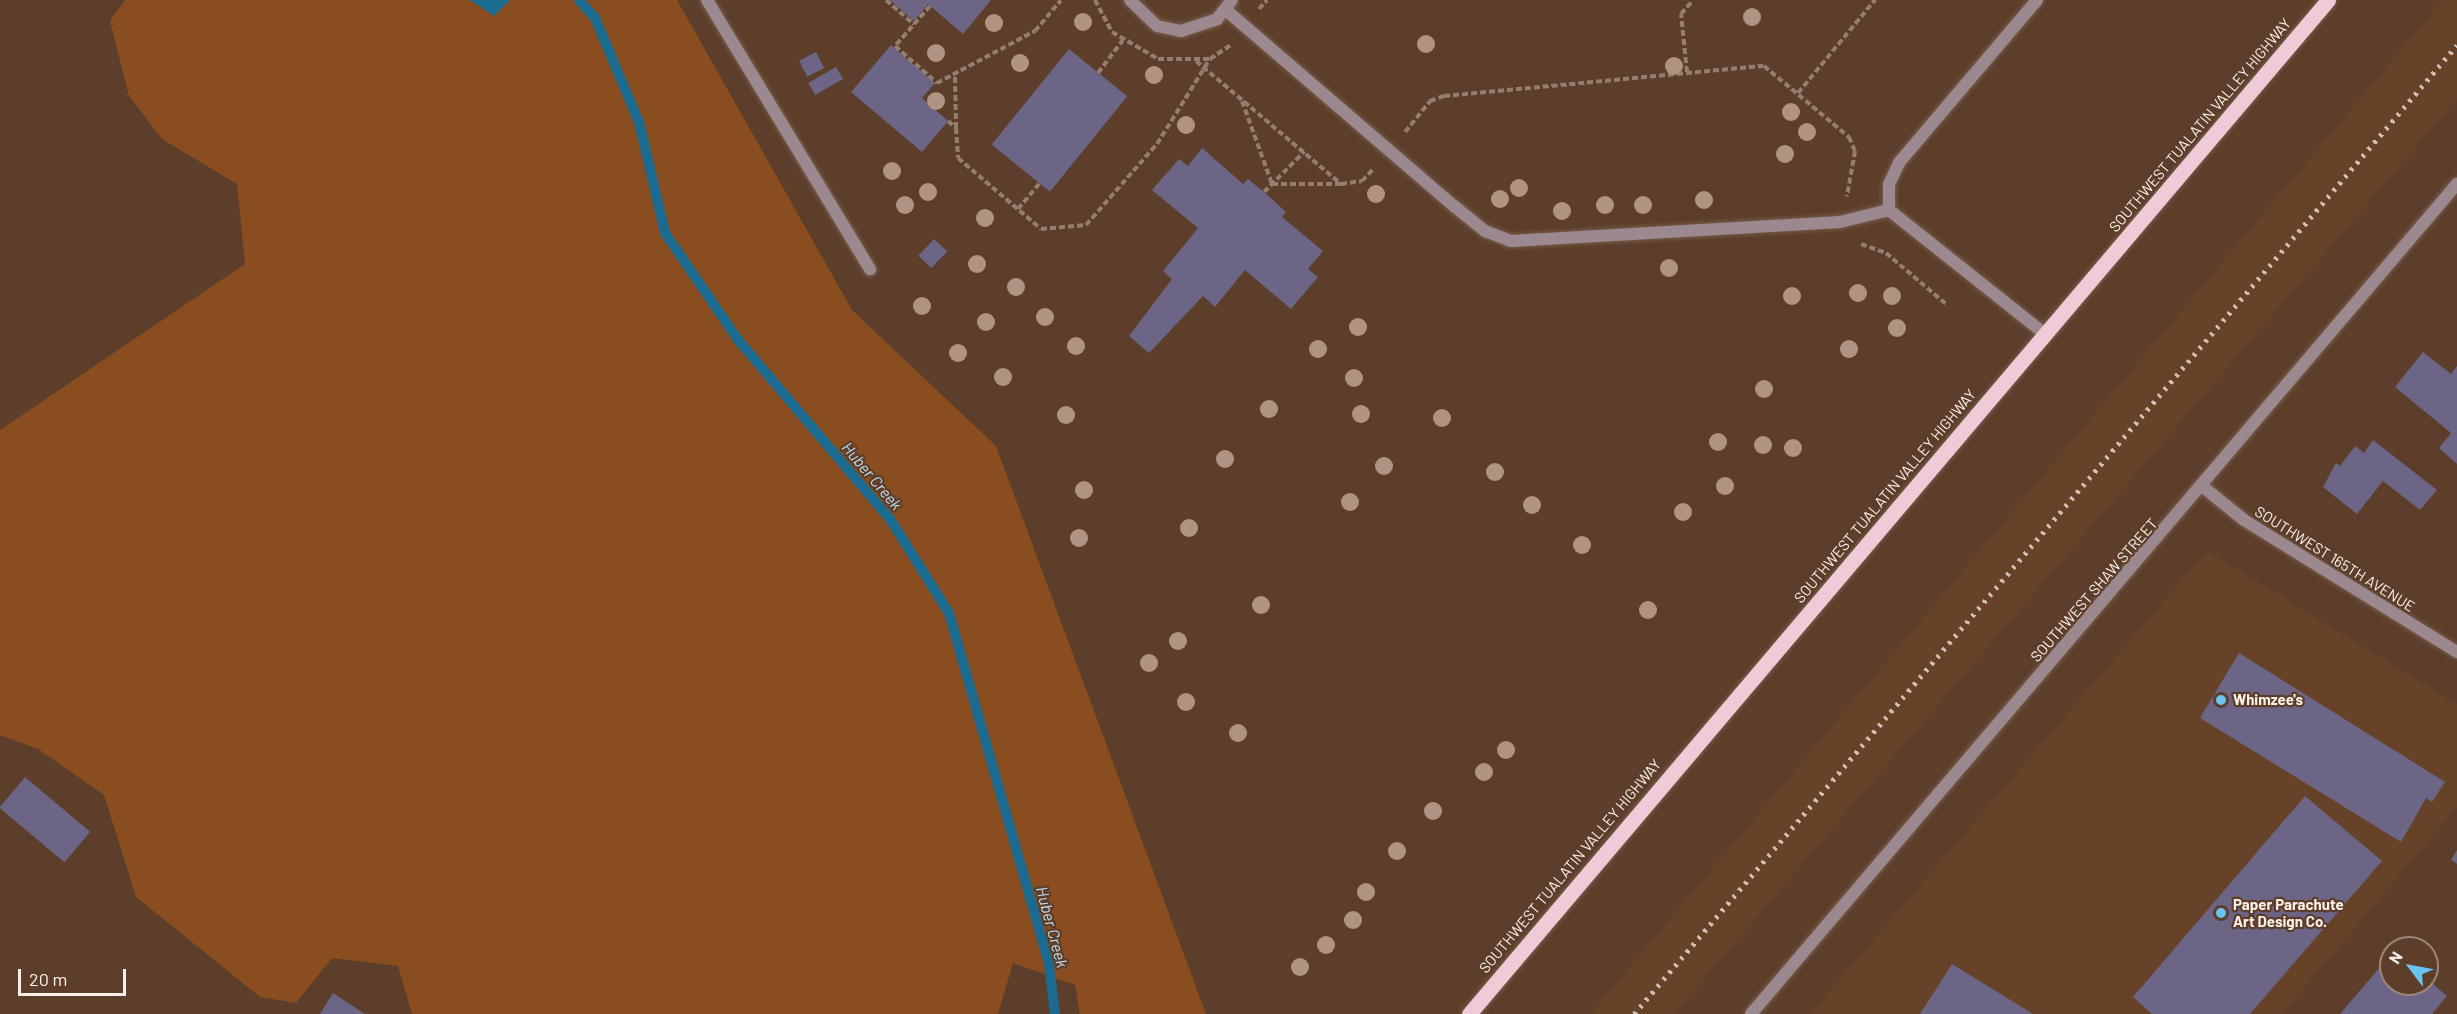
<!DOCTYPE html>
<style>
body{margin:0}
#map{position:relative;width:2457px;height:1014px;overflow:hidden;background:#5c3e2a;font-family:Barlow,sans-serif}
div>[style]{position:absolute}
.built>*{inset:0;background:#664229}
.green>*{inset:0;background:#894d20}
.water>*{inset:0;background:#1b6b90}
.stream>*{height:10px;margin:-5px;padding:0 5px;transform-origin:5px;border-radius:5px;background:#1b6b90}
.building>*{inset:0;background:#6c6586;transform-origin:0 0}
.path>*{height:4px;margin-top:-2px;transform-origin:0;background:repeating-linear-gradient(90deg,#957e6e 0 6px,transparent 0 9px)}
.roads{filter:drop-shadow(0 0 2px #765b49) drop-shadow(0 0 2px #765b49)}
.lane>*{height:12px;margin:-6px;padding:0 6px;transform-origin:6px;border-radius:6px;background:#9b898f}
.street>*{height:12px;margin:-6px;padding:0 6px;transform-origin:6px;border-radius:6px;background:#9b898f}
.primary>*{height:15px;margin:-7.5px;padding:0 7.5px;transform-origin:7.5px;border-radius:7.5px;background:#efcad7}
.rail>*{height:4.5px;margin-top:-2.25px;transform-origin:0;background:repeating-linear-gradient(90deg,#cebdb3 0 3px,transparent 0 9px)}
.trees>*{width:18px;height:18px;margin:-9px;border-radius:50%;background:#b09481}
.dots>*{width:16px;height:16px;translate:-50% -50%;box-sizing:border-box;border:3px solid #5c3e2a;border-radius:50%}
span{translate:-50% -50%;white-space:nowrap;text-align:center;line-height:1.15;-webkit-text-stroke:4.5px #5c3e2a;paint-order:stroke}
.street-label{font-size:15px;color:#fcf1ea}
.poi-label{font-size:15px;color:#fcf1ea;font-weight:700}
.left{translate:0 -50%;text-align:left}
.water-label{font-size:16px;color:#c0dcec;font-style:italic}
.north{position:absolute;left:2379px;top:936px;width:60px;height:60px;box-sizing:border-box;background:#5c3e2a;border:2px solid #9c8677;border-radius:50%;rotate:302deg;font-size:16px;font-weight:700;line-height:24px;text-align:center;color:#fcf1ea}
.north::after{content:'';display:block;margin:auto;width:21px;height:27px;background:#6bc3f2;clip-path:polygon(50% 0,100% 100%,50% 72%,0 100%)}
.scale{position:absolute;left:18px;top:969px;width:108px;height:27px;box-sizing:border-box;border:3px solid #fcf1ea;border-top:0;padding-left:8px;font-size:18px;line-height:21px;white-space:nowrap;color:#fcf1ea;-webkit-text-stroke:4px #5c3e2a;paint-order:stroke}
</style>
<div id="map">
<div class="built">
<div style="clip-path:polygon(2443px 0,2457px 0,2457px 99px,1674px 1014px,1590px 1014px)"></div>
<div style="clip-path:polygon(2207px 551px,2457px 704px,2457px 807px,2282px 1014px,1810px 1014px)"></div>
</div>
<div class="green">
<div style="clip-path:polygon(125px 0,470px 0,494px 16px,510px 0,677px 0,852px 310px,996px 446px,1206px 1014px,1080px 1014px,1075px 985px,1013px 963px,998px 1014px,412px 1014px,398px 966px,332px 958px,296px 1003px,260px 997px,136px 897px,104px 795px,38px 749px,0 735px,0 430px,245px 264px,237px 184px,162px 139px,129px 96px,110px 21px)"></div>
</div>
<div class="water">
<div style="clip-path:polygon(470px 0,510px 0,494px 16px)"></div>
</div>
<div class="stream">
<div style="left:579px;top:0;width:24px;rotate:48deg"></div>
<div style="left:595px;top:18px;width:113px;rotate:67.1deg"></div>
<div style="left:639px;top:122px;width:114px;rotate:76.8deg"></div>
<div style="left:665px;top:233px;width:131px;rotate:55.6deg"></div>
<div style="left:739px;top:341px;width:233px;rotate:49.7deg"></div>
<div style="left:890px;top:519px;width:111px;rotate:57.9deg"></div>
<div style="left:949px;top:613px;width:366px;rotate:74.1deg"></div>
<div style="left:1049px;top:965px;width:49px;rotate:83deg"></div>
</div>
<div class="building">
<div style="clip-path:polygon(890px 0,991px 0,963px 34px,928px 4px,914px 21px)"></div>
<div style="clip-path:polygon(891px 45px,935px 83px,922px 98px,948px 121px,922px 152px,851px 92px)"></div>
<div style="left:1069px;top:49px;width:75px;height:123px;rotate:39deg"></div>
<div style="left:816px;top:52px;width:18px;height:19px;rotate:63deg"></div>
<div style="left:836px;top:67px;width:14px;height:32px;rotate:60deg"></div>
<div style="clip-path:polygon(1202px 148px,1243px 184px,1248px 179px,1264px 192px,1286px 212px,1282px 217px,1323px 251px,1308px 269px,1318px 277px,1291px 309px,1245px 270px,1215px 307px,1203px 296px,1149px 353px,1129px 336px,1172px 279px,1163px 271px,1198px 228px,1152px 190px,1179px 159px,1188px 166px)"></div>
<div style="left:934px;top:239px;width:18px;height:23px;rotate:43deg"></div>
<div style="clip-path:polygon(2423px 352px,2451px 374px,2457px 366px,2457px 464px,2439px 448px,2451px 433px,2395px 387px)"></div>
<div style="clip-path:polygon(2373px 440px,2437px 490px,2420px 510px,2383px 481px,2357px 514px,2323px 487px,2336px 463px,2340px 466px,2355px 446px,2364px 453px)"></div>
<div style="clip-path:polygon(2239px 653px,2445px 782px,2432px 802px,2426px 798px,2401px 842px,2200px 718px)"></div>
<div style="left:25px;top:777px;width:85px;height:40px;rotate:40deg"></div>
<div style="clip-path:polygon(2305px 796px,2382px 861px,2250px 1014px,2152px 1014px,2133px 997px)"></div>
<div style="clip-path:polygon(2457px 850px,2457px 864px,2451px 860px)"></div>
<div style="clip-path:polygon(2391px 954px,2391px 984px,2427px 984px,2427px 979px,2447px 996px,2432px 1014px,2340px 1014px)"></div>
<div style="clip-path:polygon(1952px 964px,2033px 1014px,1920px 1014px)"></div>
<div style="clip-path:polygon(333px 993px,365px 1014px,320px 1014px)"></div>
</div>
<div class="path">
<div style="left:886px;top:0;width:37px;rotate:41deg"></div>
<div style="left:1095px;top:0;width:36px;rotate:62deg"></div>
<div style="left:1112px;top:32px;width:53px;rotate:30.4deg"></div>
<div style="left:1158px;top:59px;width:52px"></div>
<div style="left:1210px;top:59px;width:25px;rotate:-34deg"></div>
<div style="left:930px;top:6px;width:53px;rotate:131.2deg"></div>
<div style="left:895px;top:46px;width:56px;rotate:41.4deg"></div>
<div style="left:937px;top:83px;width:111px;rotate:-28deg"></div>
<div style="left:1035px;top:31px;width:40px;rotate:-50deg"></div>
<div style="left:1259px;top:9px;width:12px;rotate:-48deg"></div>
<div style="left:1196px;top:61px;width:190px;rotate:40.3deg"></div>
<div style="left:1341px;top:184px;width:21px;rotate:-8deg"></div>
<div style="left:1362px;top:181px;width:16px;rotate:-47deg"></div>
<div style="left:1687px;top:72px;width:58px;rotate:-95.9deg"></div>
<div style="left:1681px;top:14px;width:18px;rotate:-49deg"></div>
<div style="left:1098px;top:73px;width:41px;rotate:-52.9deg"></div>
<div style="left:1798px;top:93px;width:121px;rotate:-50.4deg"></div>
<div style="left:1242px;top:101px;width:88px;rotate:70.1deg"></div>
<div style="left:1272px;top:184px;width:69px"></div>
<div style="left:948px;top:121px;width:11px;rotate:41deg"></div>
<div style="left:956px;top:128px;width:54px;rotate:-91.1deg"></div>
<div style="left:956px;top:128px;width:30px;rotate:86deg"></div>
<div style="left:958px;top:158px;width:109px;rotate:40.5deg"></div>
<div style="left:1041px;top:229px;width:45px;rotate:-5.1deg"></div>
<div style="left:1086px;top:225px;width:108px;rotate:-48.8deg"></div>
<div style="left:1157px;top:144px;width:100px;rotate:-58.1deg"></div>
<div style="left:1405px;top:132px;width:40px;rotate:-51deg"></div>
<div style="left:1430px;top:101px;width:15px;rotate:-20deg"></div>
<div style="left:1444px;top:96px;width:321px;rotate:-5.4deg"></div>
<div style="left:1764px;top:66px;width:111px;rotate:39.9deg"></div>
<div style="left:1849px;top:137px;width:15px;rotate:67deg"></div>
<div style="left:1855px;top:151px;width:46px;rotate:100.1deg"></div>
<div style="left:1264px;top:192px;width:57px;rotate:-45deg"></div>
<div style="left:1018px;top:209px;width:33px;rotate:-50deg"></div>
<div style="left:1861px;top:244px;width:27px;rotate:20deg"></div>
<div style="left:1886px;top:253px;width:80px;rotate:40.4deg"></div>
</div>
<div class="roads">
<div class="lane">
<div style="left:707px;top:0;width:315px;rotate:58.8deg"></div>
<div style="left:1130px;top:0;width:37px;rotate:44deg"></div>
<div style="left:1157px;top:26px;width:25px;rotate:12deg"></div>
<div style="left:1181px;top:31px;width:38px;rotate:-18deg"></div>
<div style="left:1217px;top:19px;width:24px;rotate:-52deg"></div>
<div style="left:2037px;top:0;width:214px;rotate:130.3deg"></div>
<div style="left:1899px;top:163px;width:23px;rotate:115deg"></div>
<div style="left:1889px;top:184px;width:26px;rotate:90deg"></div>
<div style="left:1889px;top:210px;width:201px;rotate:38.5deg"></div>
<div style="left:1226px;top:10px;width:301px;rotate:40.7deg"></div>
<div style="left:1454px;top:206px;width:40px;rotate:39deg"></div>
<div style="left:1485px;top:231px;width:28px;rotate:21deg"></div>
<div style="left:1511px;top:241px;width:330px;rotate:-3.3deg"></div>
<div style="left:1840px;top:222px;width:50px;rotate:-13.8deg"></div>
</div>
<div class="street">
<div style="left:2202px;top:486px;width:54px;rotate:39deg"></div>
<div style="left:2244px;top:520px;width:251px;rotate:31.8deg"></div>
<div style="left:1751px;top:1014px;width:1090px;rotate:-49.62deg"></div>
</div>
<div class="primary">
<div style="left:1469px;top:1014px;width:1329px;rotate:-49.73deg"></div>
</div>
</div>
<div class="rail">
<div style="left:1634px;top:1014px;width:1271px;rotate:-49.66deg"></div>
</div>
<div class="trees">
<div style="left:1752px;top:17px"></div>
<div style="left:1083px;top:22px"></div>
<div style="left:994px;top:23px"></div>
<div style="left:1426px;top:44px"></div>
<div style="left:936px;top:53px"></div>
<div style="left:1020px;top:63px"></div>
<div style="left:1674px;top:66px"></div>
<div style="left:1154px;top:75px"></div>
<div style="left:936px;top:101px"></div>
<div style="left:1791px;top:112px"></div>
<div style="left:1186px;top:125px"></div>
<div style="left:1807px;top:132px"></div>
<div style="left:1785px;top:154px"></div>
<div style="left:892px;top:171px"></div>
<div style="left:1519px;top:188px"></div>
<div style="left:928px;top:192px"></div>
<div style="left:1376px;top:194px"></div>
<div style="left:1500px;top:199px"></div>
<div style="left:1704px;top:200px"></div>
<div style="left:905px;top:205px"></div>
<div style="left:1605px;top:205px"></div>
<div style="left:1643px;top:205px"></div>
<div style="left:1562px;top:211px"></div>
<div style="left:985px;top:218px"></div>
<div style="left:977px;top:264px"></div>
<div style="left:1669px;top:268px"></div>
<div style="left:1016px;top:287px"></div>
<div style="left:1858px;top:293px"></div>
<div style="left:1792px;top:296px"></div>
<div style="left:1892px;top:296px"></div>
<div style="left:922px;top:306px"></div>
<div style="left:1045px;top:317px"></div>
<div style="left:986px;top:322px"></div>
<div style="left:1358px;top:327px"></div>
<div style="left:1897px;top:328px"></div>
<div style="left:1076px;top:346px"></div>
<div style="left:1318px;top:349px"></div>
<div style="left:1849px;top:349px"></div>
<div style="left:958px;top:353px"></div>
<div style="left:1003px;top:377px"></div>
<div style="left:1354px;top:378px"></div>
<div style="left:1764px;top:389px"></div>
<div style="left:1269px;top:409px"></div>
<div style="left:1361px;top:414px"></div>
<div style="left:1066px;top:415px"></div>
<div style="left:1442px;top:418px"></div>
<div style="left:1718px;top:442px"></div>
<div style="left:1763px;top:445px"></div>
<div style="left:1793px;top:448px"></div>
<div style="left:1225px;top:459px"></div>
<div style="left:1384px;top:466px"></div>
<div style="left:1495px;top:472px"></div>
<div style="left:1725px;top:486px"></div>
<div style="left:1084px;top:490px"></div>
<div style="left:1350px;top:502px"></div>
<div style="left:1532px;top:505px"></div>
<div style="left:1683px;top:512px"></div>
<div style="left:1189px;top:528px"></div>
<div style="left:1079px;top:538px"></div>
<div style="left:1582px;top:545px"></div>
<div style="left:1261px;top:605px"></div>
<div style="left:1648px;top:610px"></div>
<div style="left:1178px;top:641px"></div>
<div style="left:1149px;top:663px"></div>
<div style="left:1186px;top:702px"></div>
<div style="left:1238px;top:733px"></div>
<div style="left:1506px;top:750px"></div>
<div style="left:1484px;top:772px"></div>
<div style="left:1433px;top:811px"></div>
<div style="left:1397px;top:851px"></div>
<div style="left:1366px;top:892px"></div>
<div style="left:1353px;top:920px"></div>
<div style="left:1326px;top:945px"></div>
<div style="left:1300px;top:967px"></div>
</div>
<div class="dots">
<div style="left:2221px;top:700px;background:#6bc3f2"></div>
<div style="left:2221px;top:913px;background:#6bc3f2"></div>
</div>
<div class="street-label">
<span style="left:2200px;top:125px;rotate:-50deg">SOUTHWEST TUALATIN VALLEY HIGHWAY</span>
<span style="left:1885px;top:496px;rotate:-50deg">SOUTHWEST TUALATIN VALLEY HIGHWAY</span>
<span style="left:2335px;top:559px;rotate:32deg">SOUTHWEST 165TH AVENUE</span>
<span style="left:2094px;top:590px;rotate:-49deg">SOUTHWEST SHAW STREET</span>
<span style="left:1570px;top:866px;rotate:-50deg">SOUTHWEST TUALATIN VALLEY HIGHWAY</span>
</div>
<div class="poi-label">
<span class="left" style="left:2233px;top:700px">Whimzee's</span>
<span class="left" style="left:2233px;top:913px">Paper Parachute<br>Art Design Co.</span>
</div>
<div class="water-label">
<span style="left:872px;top:476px;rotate:50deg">Huber Creek</span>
<span style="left:1052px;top:927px;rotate:75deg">Huber Creek</span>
</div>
<div class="north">N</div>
<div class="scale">20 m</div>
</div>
